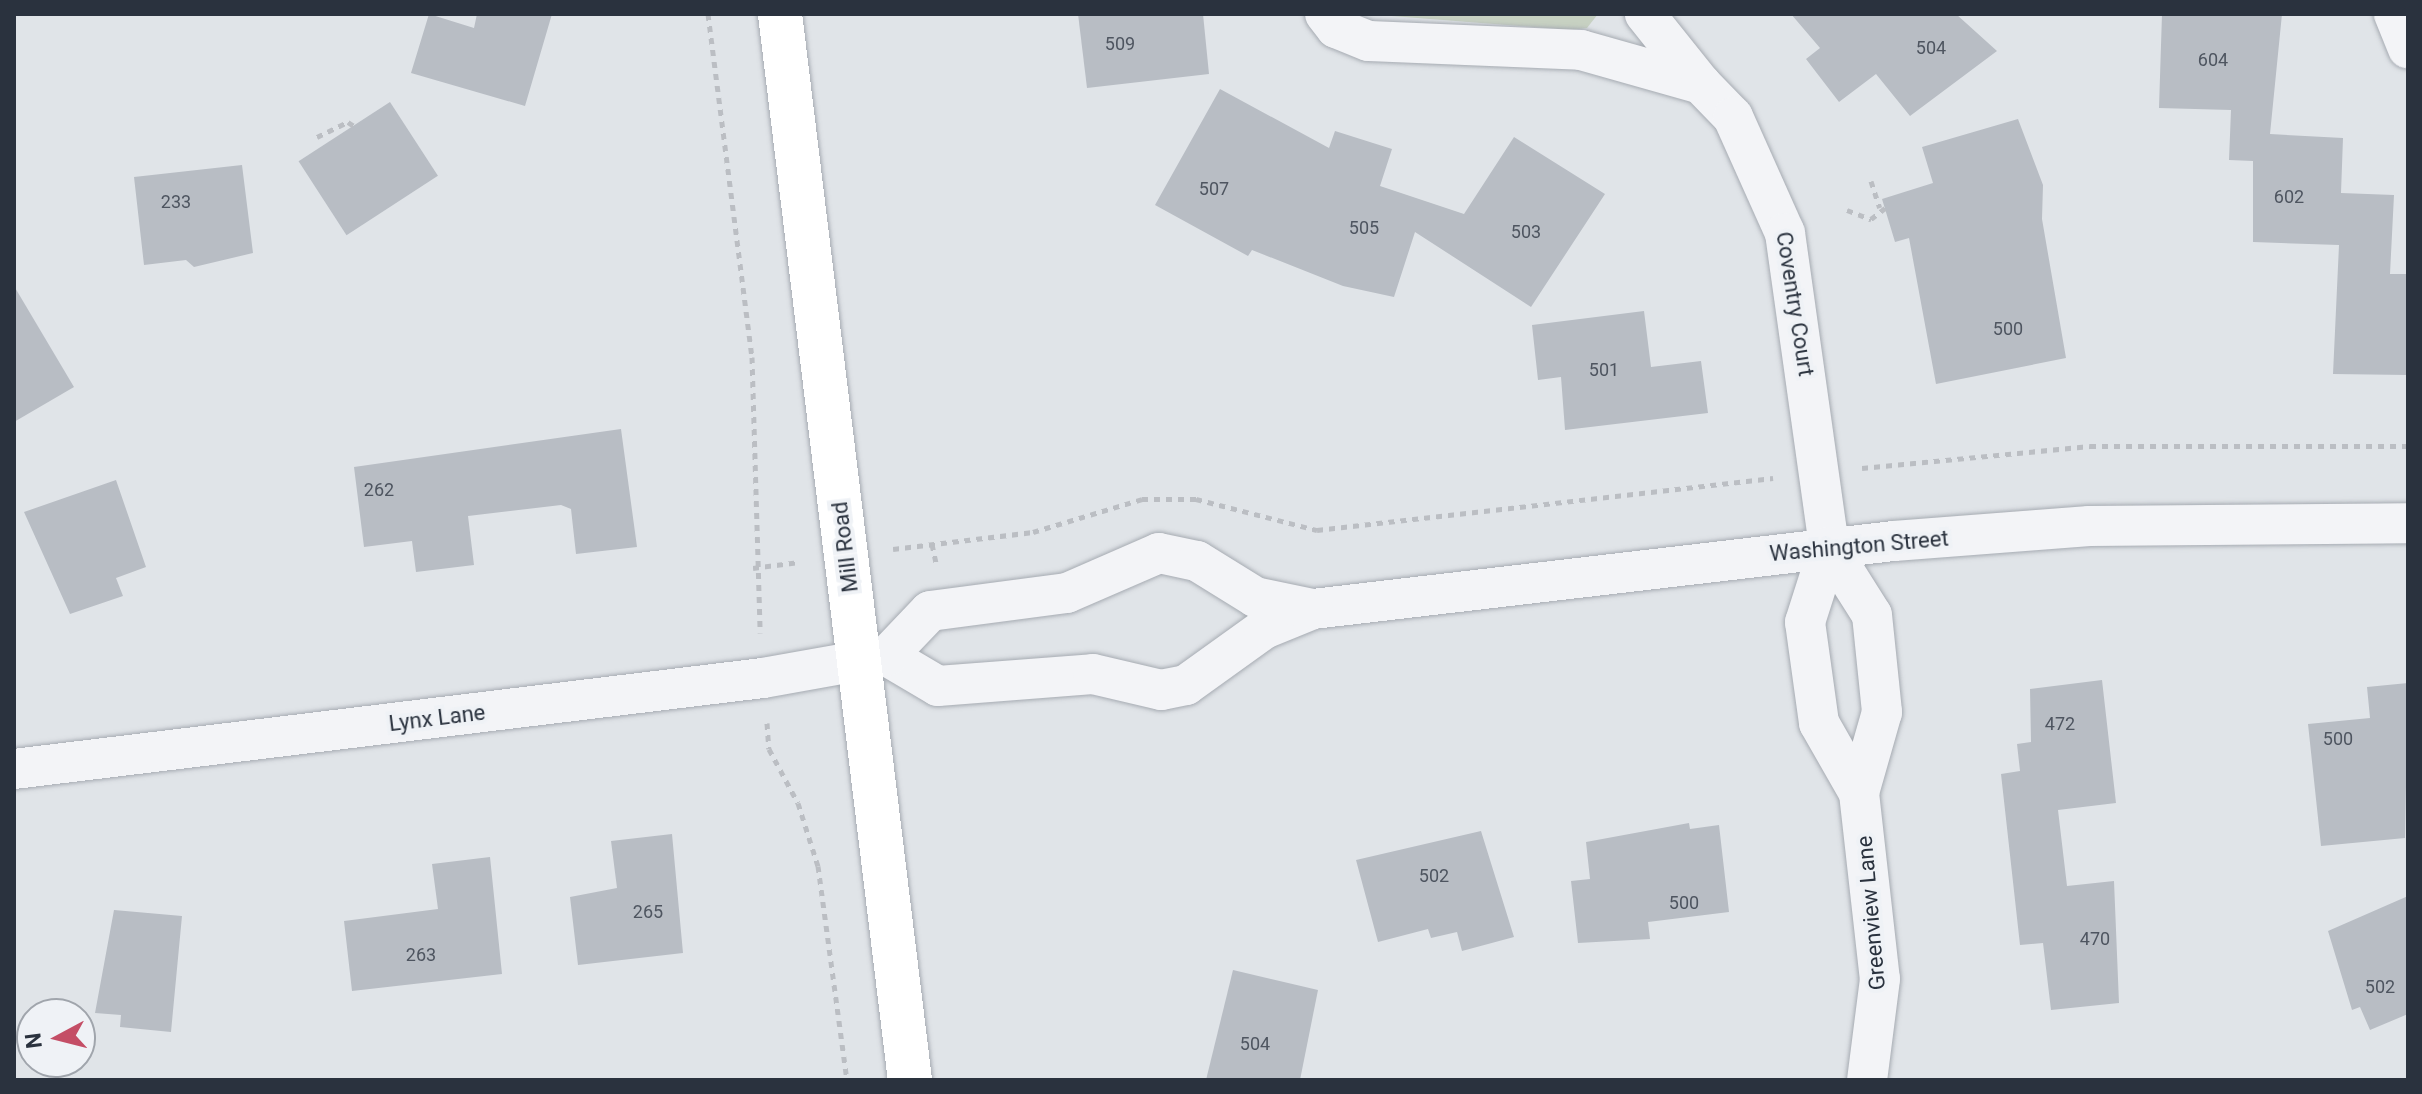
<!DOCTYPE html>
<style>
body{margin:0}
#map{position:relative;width:2422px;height:1094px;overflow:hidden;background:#e0e4e8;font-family:Roboto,sans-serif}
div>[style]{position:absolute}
.green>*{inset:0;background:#c7d1c2}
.building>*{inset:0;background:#b8bdc4;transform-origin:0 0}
.path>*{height:5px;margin-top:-2.5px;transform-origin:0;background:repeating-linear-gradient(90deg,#bbbec3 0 6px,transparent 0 12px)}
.roads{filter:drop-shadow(0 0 2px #a6abb2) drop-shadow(0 0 2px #a6abb2)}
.street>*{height:40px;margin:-20px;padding:0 20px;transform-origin:20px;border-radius:20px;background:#f3f4f7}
.secondary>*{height:44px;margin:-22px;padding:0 22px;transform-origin:22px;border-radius:22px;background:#fff}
span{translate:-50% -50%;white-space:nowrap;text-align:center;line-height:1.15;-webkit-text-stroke:8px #eff2f6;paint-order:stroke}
.number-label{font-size:18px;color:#4e5560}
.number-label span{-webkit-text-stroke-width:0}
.street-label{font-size:22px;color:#2a323e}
.frame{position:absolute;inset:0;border:16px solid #2a323e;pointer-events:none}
.north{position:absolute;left:16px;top:998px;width:80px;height:80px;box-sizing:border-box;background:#eff2f6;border:2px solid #a0a5ac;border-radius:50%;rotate:263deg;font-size:22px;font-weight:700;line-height:32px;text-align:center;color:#2a323e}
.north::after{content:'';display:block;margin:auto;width:28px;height:36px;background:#c44e66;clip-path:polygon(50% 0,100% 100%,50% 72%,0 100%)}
</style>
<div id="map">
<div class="green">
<div style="clip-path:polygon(1366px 14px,1598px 14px,1587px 28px,1571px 30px)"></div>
</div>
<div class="building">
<div style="clip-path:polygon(429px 14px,474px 28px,477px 14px,552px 14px,525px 106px,411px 73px)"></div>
<div style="clip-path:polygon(1078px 14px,1203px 14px,1209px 74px,1087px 88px)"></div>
<div style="clip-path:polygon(1791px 14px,1956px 14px,1997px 51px,1910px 116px,1876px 74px,1839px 102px,1806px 59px,1820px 48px)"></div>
<div style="clip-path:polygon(2162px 14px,2282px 14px,2270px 134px,2343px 138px,2341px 193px,2394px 195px,2390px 274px,2408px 274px,2408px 375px,2333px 374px,2339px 245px,2253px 242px,2253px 161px,2229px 160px,2231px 110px,2159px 108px)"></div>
<div style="clip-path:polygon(1220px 89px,1329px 148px,1335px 131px,1392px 149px,1380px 186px,1464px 214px,1514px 137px,1605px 194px,1531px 307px,1415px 232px,1394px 297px,1343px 286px,1252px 250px,1248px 256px,1155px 205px)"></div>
<div style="left:390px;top:102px;width:88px;height:109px;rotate:57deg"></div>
<div style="clip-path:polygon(2018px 119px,2043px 185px,2042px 219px,2066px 358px,1936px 384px,1909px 238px,1895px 242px,1882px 199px,1933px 183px,1922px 147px)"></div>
<div style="clip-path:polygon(242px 165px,253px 253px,194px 267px,186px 260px,144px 265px,134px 177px)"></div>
<div style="clip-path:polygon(14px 286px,74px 387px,14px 422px)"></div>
<div style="clip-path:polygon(1644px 311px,1651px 367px,1701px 361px,1708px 413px,1565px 430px,1561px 377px,1538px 380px,1532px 325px)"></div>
<div style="clip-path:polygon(621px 429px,637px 547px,576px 554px,571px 509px,561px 505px,468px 516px,474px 565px,416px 572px,412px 541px,364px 547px,354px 467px)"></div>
<div style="clip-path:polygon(116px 480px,146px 567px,116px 578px,123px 596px,70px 614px,24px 512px)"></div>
<div style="clip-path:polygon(2102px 680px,2116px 803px,2058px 810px,2067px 886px,2114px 881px,2119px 1003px,2051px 1010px,2043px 943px,2020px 945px,2001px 774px,2020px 771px,2017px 744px,2031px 742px,2030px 689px)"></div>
<div style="clip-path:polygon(2408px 683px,2405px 838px,2321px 846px,2308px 724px,2370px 718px,2367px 687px)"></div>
<div style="clip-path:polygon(1689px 823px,1690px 829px,1719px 825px,1729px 912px,1648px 922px,1650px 939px,1578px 943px,1571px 881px,1590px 879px,1586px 842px)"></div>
<div style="clip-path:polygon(1481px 831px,1514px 937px,1462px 951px,1457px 932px,1431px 938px,1428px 929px,1378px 942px,1356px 860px)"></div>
<div style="clip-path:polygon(672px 834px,683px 953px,578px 965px,570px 897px,617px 888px,611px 841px)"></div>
<div style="clip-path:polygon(490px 857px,502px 974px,352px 991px,344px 921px,438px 909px,432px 864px)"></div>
<div style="clip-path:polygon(2408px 896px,2408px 1014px,2370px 1030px,2360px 1007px,2352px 1010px,2328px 931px)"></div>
<div style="clip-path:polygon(114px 910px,182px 916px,171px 1032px,120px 1027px,121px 1015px,95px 1013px)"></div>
<div style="clip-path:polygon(1233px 970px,1318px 990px,1300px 1080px,1206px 1080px)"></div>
</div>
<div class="path">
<div style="left:708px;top:14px;width:346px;rotate:82.7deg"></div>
<div style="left:752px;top:357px;width:276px;rotate:88.3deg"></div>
<div style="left:317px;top:137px;width:34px;rotate:-26deg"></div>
<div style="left:348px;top:122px;width:7px;rotate:34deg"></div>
<div style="left:1871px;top:181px;width:28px;rotate:72deg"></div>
<div style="left:1847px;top:210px;width:26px;rotate:21deg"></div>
<div style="left:1871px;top:219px;width:18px;rotate:-38deg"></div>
<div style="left:1862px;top:468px;width:229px;rotate:-5.5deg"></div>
<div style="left:2090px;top:446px;width:318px"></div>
<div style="left:932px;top:544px;width:19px;rotate:78deg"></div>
<div style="left:893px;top:549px;width:141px;rotate:-6.9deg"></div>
<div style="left:1033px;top:532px;width:114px;rotate:-16.8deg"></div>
<div style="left:1142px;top:499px;width:54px"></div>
<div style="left:1196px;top:499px;width:125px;rotate:14.4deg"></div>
<div style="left:1317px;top:530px;width:459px;rotate:-6.5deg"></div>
<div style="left:753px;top:568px;width:47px;rotate:-7.3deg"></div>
<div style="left:767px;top:723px;width:26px;rotate:86deg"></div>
<div style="left:769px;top:749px;width:61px;rotate:61.8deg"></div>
<div style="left:798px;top:803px;width:66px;rotate:72.4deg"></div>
<div style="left:818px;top:866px;width:216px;rotate:82.3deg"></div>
</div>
<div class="roads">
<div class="street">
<div style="left:1325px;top:14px;width:18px;rotate:52deg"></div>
<div style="left:1336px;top:28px;width:35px;rotate:22deg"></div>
<div style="left:1369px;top:41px;width:212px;rotate:2.4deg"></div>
<div style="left:1581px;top:50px;width:125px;rotate:15.8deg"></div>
<div style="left:1701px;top:84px;width:90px;rotate:-128.7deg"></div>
<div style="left:2394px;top:14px;width:37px;rotate:68deg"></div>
<div style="left:1701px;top:84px;width:46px;rotate:45.9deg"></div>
<div style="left:1733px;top:117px;width:127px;rotate:65.9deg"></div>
<div style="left:1785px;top:233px;width:317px;rotate:82deg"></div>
<div style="left:1829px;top:547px;width:80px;rotate:57.7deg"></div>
<div style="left:1872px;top:615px;width:98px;rotate:84.1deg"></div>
<div style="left:1882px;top:712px;width:84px;rotate:105.9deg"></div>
<div style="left:1859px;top:793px;width:187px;rotate:83.6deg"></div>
<div style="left:1880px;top:979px;width:102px;rotate:97.3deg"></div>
<div style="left:1829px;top:547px;width:79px;rotate:107.7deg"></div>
<div style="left:1805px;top:622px;width:102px;rotate:82.1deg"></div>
<div style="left:1819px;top:723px;width:81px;rotate:60.3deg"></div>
<div style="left:887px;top:656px;width:59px;rotate:30.5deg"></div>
<div style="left:938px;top:686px;width:155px;rotate:-4.4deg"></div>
<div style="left:1093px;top:674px;width:70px;rotate:13.2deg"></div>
<div style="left:1161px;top:690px;width:25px;rotate:-11deg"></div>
<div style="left:1186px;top:685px;width:96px;rotate:-35.7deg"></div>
<div style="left:1264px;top:629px;width:53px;rotate:-22.2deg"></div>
<div style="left:1313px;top:609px;width:585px;rotate:-6.68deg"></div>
<div style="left:1894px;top:541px;width:196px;rotate:-4.4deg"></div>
<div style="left:2089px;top:526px;width:319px;rotate:-0.5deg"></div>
<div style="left:14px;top:769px;width:755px;rotate:-6.93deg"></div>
<div style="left:763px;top:678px;width:126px;rotate:-10.1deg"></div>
<div style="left:887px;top:656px;width:62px;rotate:-46.3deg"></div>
<div style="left:930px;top:611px;width:138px;rotate:-7.5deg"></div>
<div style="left:1067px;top:593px;width:100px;rotate:-23.5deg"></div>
<div style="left:1159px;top:553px;width:39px;rotate:12deg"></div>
<div style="left:1197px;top:561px;width:68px;rotate:31.8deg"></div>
<div style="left:1255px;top:597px;width:59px;rotate:11.7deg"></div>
</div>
<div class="secondary">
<div style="left:780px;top:14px;width:1074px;rotate:83.05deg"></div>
</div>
</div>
<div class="number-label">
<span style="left:1120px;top:44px">509</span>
<span style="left:1931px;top:48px">504</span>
<span style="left:2213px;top:60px">604</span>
<span style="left:1214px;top:189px">507</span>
<span style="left:2289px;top:197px">602</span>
<span style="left:176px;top:202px">233</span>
<span style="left:1364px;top:228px">505</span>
<span style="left:1526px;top:232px">503</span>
<span style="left:2008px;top:329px">500</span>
<span style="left:1604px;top:370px">501</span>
<span style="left:379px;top:490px">262</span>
<span style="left:2060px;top:724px">472</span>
<span style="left:2338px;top:739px">500</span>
<span style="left:1434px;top:876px">502</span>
<span style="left:1684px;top:903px">500</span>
<span style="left:648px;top:912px">265</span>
<span style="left:2095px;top:939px">470</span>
<span style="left:421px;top:955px">263</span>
<span style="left:2380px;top:987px">502</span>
<span style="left:1255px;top:1044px">504</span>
</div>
<div class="street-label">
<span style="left:1795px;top:304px;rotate:81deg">Coventry Court</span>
<span style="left:1859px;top:546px;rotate:-5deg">Washington Street</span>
<span style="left:845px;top:547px;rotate:-97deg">Mill Road</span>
<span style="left:437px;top:718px;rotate:-7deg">Lynx Lane</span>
<span style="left:1871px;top:913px;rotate:-95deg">Greenview Lane</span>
</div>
<div class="frame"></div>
<div class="north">N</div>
</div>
